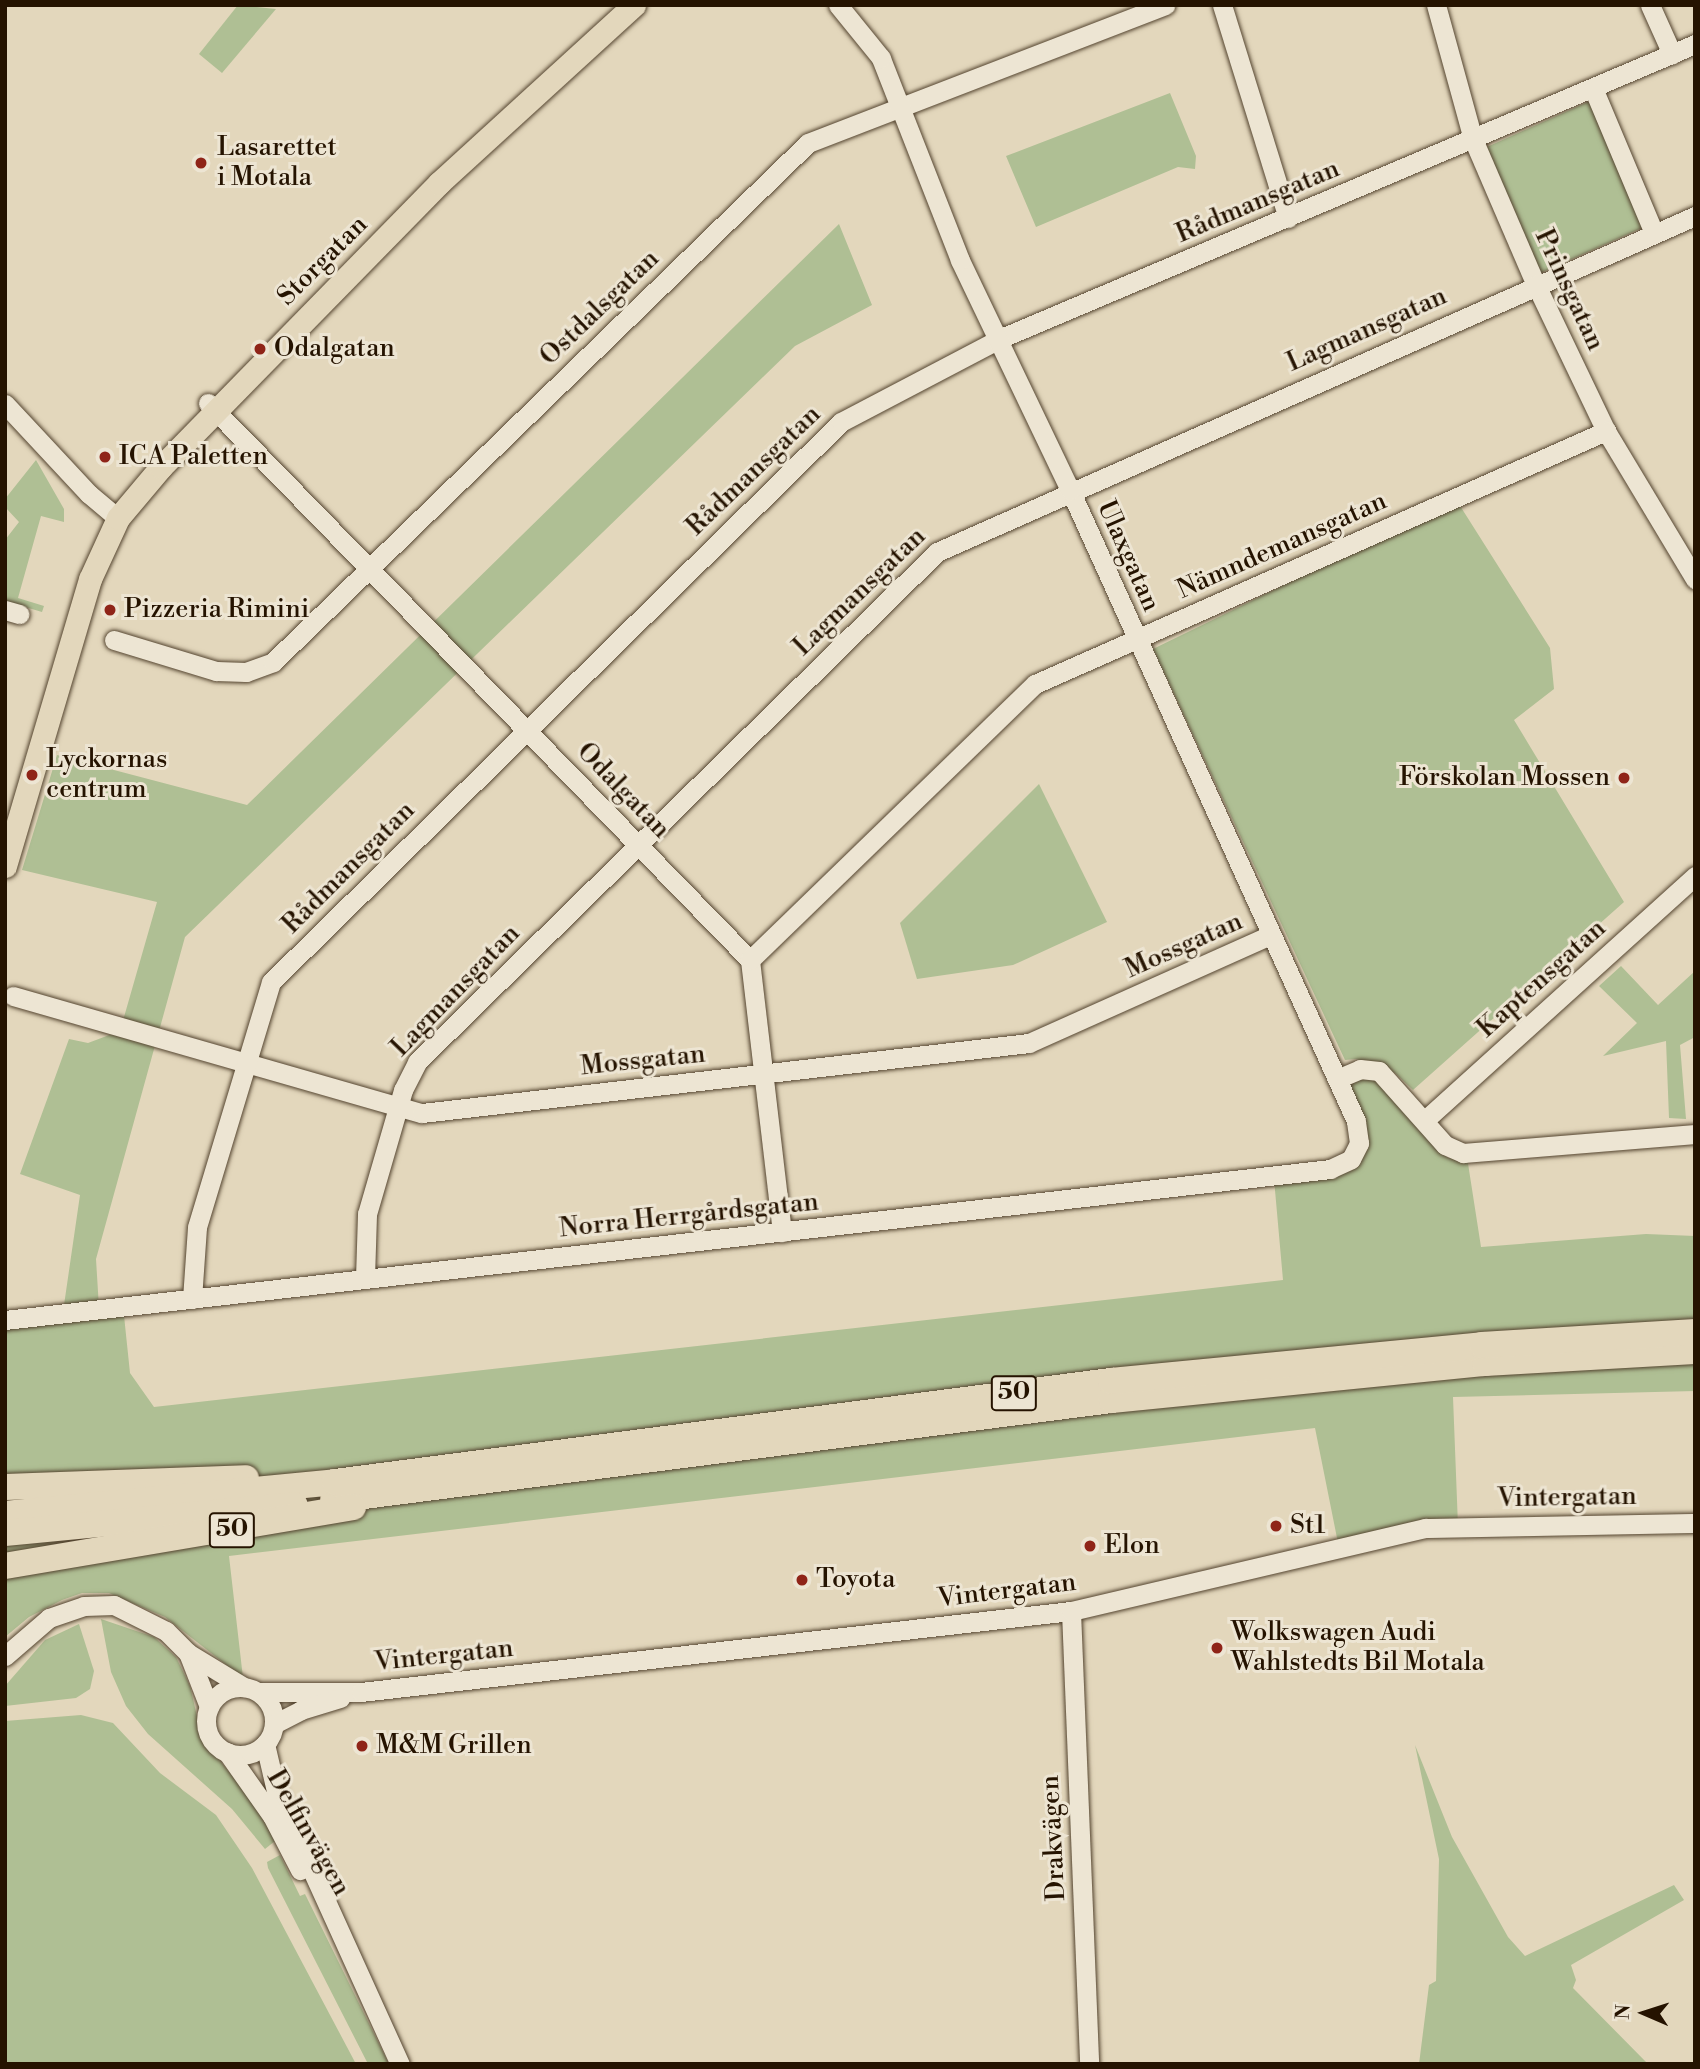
<!DOCTYPE html>
<meta charset="utf-8">
<style>
body{margin:0}
#map{position:relative;width:1700px;height:2069px;overflow:hidden;background:#e3d7bc;font-family:"Libre Bodoni",serif}
div>[style]{position:absolute}
.green>*{inset:0;background:#afbf94;transform-origin:0 0}
.roads{filter:drop-shadow(0 0 2px #54442f) drop-shadow(0 0 2px #54442f)}
.minor>*{height:19px;margin:-9.5px;padding:0 9.5px;transform-origin:9.5px;border-radius:9.5px;background:#ede5d3}
.minor>.ring{margin:-9.5px;padding:0;box-sizing:content-box;background:none;border:19px solid #ede5d3;border-radius:50%}
.major>*{height:23px;margin:-11.5px;padding:0 11.5px;transform-origin:11.5px;border-radius:11.5px;background:#e3d7bc}
.highway>*{height:26px;margin:-13px;padding:0 13px;transform-origin:13px;border-radius:13px;background:#e3d7bc}
.dots>*{width:19px;height:19px;translate:-50% -50%;box-sizing:border-box;border:4px solid #ede5d3;border-radius:50%}
span{translate:-50% -50%;white-space:nowrap;text-align:center;line-height:1.15;-webkit-text-stroke:6px #ede5d3;paint-order:stroke}
.shield-label span{padding:2px 5px;background:#ede5d3;border:2px solid;border-radius:5px;-webkit-text-stroke-width:0}
.shield-label{font-size:24px;color:#251300;font-weight:700}
.poi-label{font-size:26px;color:#251300}
.left{translate:0 -50%;text-align:left}
.right{translate:-100% -50%;text-align:right}
.street-label{font-size:26px;color:#251300}
.frame{position:absolute;inset:0;border:7px solid #251300;pointer-events:none}
.north{position:absolute;left:1609px;top:1978px;width:70px;height:70px;-webkit-text-stroke:5px #ede5d3;paint-order:stroke;rotate:273deg;font-size:19px;font-weight:700;line-height:28px;text-align:center;color:#251300}
.north::after{content:'';display:block;margin:auto;width:24px;height:32px;background:#251300;clip-path:polygon(50% 0,100% 100%,50% 72%,0 100%)}
</style>
<div id="map">
<div class="green">
<div style="clip-path:polygon(238px 5px,276px 9px,222px 73px,199px 54px)"></div>
<div style="clip-path:polygon(1170px 93px,1196px 156px,1195px 169px,1178px 167px,1036px 227px,1006px 156px)"></div>
<div style="left:1590px;top:101px;width:137px;height:116px;rotate:66deg"></div>
<div style="clip-path:polygon(839px 224px,872px 305px,795px 346px,185px 937px,96px 1259px,99px 1308px,123px 1306px,130px 1373px,154px 1407px,1283px 1280px,1274px 1179px,1352px 1163px,1348px 1070px,1388px 1084px,1448px 1158px,1467px 1157px,1481px 1247px,1646px 1234px,1695px 1236px,1695px 1391px,1453px 1397px,1458px 1526px,1339px 1548px,1315px 1428px,229px 1556px,243px 1678px,165px 1617px,109px 1593px,82px 1593px,62px 1600px,29px 1617px,5px 1637px,5px 1319px,63px 1312px,80px 1195px,20px 1174px,69px 1039px,88px 1043px,120px 1031px,157px 902px,22px 870px,57px 755px,247px 805px)"></div>
<div style="clip-path:polygon(36px 460px,64px 509px,64px 522px,41px 516px,18px 598px,44px 606px,42px 612px,5px 601px,5px 540px,19px 522px,5px 507px,5px 499px)"></div>
<div style="clip-path:polygon(1457px 501px,1550px 648px,1554px 689px,1514px 720px,1624px 902px,1413px 1090px,1395px 1073px,1356px 1059px,1345px 1060px,1153px 649px)"></div>
<div style="clip-path:polygon(1039px 784px,1107px 922px,1013px 965px,917px 979px,900px 923px)"></div>
<div style="clip-path:polygon(1621px 966px,1658px 1005px,1695px 971px,1695px 1037px,1680px 1045px,1686px 1119px,1669px 1118px,1666px 1041px,1603px 1056px,1637px 1023px,1599px 986px)"></div>
<div style="clip-path:polygon(101px 1619px,154px 1637px,176px 1657px,190px 1686px,202px 1738px,253px 1802px,275px 1841px,265px 1849px,232px 1809px,148px 1734px,126px 1706px,111px 1672px)"></div>
<div style="clip-path:polygon(79px 1624px,94px 1671px,90px 1689px,76px 1698px,5px 1706px,5px 1686px,45px 1640px)"></div>
<div style="clip-path:polygon(81px 1715px,113px 1723px,160px 1773px,216px 1815px,252px 1868px,356px 2064px,5px 2064px,5px 1721px)"></div>
<div style="clip-path:polygon(1415px 1745px,1452px 1837px,1508px 1937px,1525px 1956px,1674px 1885px,1684px 1900px,1571px 1965px,1576px 1980px,1573px 1988px,1648px 2064px,1419px 2064px,1429px 1985px,1436px 1981px,1439px 1859px)"></div>
<div style="clip-path:polygon(280px 1855px,300px 1896px,305px 1894px,389px 2064px,368px 2064px,268px 1868px,267px 1862px)"></div>
</div>
<div class="roads">
<div class="minor">
<div style="left:1222px;top:5px;width:223px;rotate:72.8deg"></div>
<div style="left:1436px;top:5px;width:139px;rotate:74.6deg"></div>
<div style="left:1473px;top:139px;width:159px;rotate:66.7deg"></div>
<div style="left:1536px;top:285px;width:162px;rotate:64.4deg"></div>
<div style="left:1606px;top:431px;width:173px;rotate:59deg"></div>
<div style="left:1650px;top:5px;width:54px;rotate:65.8deg"></div>
<div style="left:1593px;top:88px;width:157px;rotate:67.2deg"></div>
<div style="left:208px;top:403px;width:777px;rotate:45.78deg"></div>
<div style="left:750px;top:960px;width:274px;rotate:83.3deg"></div>
<div style="left:5px;top:404px;width:123px;rotate:47deg"></div>
<div style="left:89px;top:494px;width:38px;rotate:40deg"></div>
<div style="left:5px;top:610px;width:15px;rotate:16deg"></div>
<div style="left:114px;top:640px;width:107px;rotate:16.9deg"></div>
<div style="left:216px;top:671px;width:30px;rotate:2deg"></div>
<div style="left:246px;top:672px;width:29px;rotate:-20deg"></div>
<div style="left:273px;top:662px;width:745px;rotate:-44.13deg"></div>
<div style="left:808px;top:143px;width:383px;rotate:-21.1deg"></div>
<div style="left:750px;top:960px;width:397px;rotate:-44.1deg"></div>
<div style="left:1035px;top:684px;width:625px;rotate:-23.9deg"></div>
<div style="left:13px;top:996px;width:425px;rotate:16deg"></div>
<div style="left:422px;top:1113px;width:611px;rotate:-6.58deg"></div>
<div style="left:1029px;top:1043px;width:265px;rotate:-24.1deg"></div>
<div style="left:1337px;top:1079px;width:25px;rotate:-23deg"></div>
<div style="left:1360px;top:1069px;width:19px;rotate:6deg"></div>
<div style="left:1379px;top:1071px;width:99px;rotate:48.3deg"></div>
<div style="left:1445px;top:1145px;width:20px;rotate:24deg"></div>
<div style="left:1463px;top:1153px;width:233px;rotate:-4.7deg"></div>
<div style="left:1425px;top:1120px;width:364px;rotate:-42.1deg"></div>
<div style="left:365px;top:1278px;width:64px;rotate:-88.2deg"></div>
<div style="left:367px;top:1214px;width:129px;rotate:-73.8deg"></div>
<div style="left:403px;top:1090px;width:31px;rotate:-63deg"></div>
<div style="left:417px;top:1062px;width:728px;rotate:-44.44deg"></div>
<div style="left:937px;top:552px;width:829px;rotate:-23.91deg"></div>
<div style="left:192px;top:1299px;width:72px;rotate:-86deg"></div>
<div style="left:197px;top:1227px;width:256px;rotate:-73.2deg"></div>
<div style="left:271px;top:982px;width:799px;rotate:-44.49deg"></div>
<div style="left:841px;top:422px;width:178px;rotate:-27.7deg"></div>
<div style="left:999px;top:339px;width:756px;rotate:-22.97deg"></div>
<div style="left:5px;top:1320px;width:1334px;rotate:-6.5deg"></div>
<div style="left:1330px;top:1169px;width:23px;rotate:-25deg"></div>
<div style="left:1351px;top:1159px;width:18px;rotate:-63deg"></div>
<div style="left:1359px;top:1143px;width:22px;rotate:-98deg"></div>
<div style="left:1356px;top:1121px;width:693px;rotate:-114.38deg"></div>
<div style="left:1070px;top:490px;width:255px;rotate:-115.6deg"></div>
<div style="left:960px;top:260px;width:217px;rotate:-111.4deg"></div>
<div style="left:881px;top:58px;width:68px;rotate:-129.1deg"></div>
<div style="left:1071px;top:1611px;width:453px;rotate:87.7deg"></div>
<div style="left:188px;top:1653px;width:58px;rotate:68.7deg"></div>
<div style="left:5px;top:1656px;width:58px;rotate:-40.8deg"></div>
<div style="left:49px;top:1618px;width:37px;rotate:-19deg"></div>
<div style="left:84px;top:1606px;width:30px;rotate:-2deg"></div>
<div style="left:114px;top:1605px;width:58px;rotate:26.6deg"></div>
<div style="left:166px;top:1631px;width:31px;rotate:45deg"></div>
<div style="left:188px;top:1653px;width:66px;rotate:31.3deg"></div>
<div class="ring" style="left:206px;top:1687px;width:49px;height:49px"></div>
<div style="left:259px;top:1692px;width:102px"></div>
<div style="left:361px;top:1692px;width:715px;rotate:-6.51deg"></div>
<div style="left:1071px;top:1611px;width:364px;rotate:-13.2deg"></div>
<div style="left:1425px;top:1528px;width:270px;rotate:-1.1deg"></div>
<div style="left:274px;top:1724px;width:30px;rotate:-27deg"></div>
<div style="left:301px;top:1710px;width:41px;rotate:-17.1deg"></div>
<div style="left:265px;top:1744px;width:48px;rotate:76.8deg"></div>
<div style="left:276px;top:1791px;width:300px;rotate:65.6deg"></div>
<div style="left:227px;top:1752px;width:78px;rotate:54.9deg"></div>
<div style="left:272px;top:1816px;width:61px;rotate:62.6deg"></div>
</div>
<div class="major">
<div style="left:5px;top:866px;width:299px;rotate:-73.5deg"></div>
<div style="left:90px;top:579px;width:67px;rotate:-65.3deg"></div>
<div style="left:118px;top:518px;width:67px;rotate:-49.9deg"></div>
<div style="left:161px;top:467px;width:397px;rotate:-45.6deg"></div>
<div style="left:439px;top:183px;width:264px;rotate:-42.4deg"></div>
</div>
<div class="highway">
<div style="left:5px;top:1487px;width:241px;rotate:-2.1deg"></div>
<div style="left:333px;top:1500px;width:785px;rotate:-7.32deg"></div>
<div style="left:1112px;top:1400px;width:375px;rotate:-5.7deg"></div>
<div style="left:1485px;top:1363px;width:210px;rotate:-3.3deg"></div>
<div style="left:5px;top:1514px;width:332px;rotate:-5.5deg"></div>
<div style="left:335px;top:1482px;width:783px;rotate:-7.42deg"></div>
<div style="left:1111px;top:1381px;width:373px;rotate:-5.5deg"></div>
<div style="left:1482px;top:1345px;width:213px;rotate:-3.5deg"></div>
<div style="left:5px;top:1533px;width:291px;rotate:-5.5deg"></div>
<div style="left:5px;top:1566px;width:353px;rotate:-9.6deg"></div>
</div>
</div>
<div class="dots">
<div style="left:201px;top:163px;background:#8f2418"></div>
<div style="left:260px;top:349px;background:#8f2418"></div>
<div style="left:105px;top:457px;background:#8f2418"></div>
<div style="left:110px;top:610px;background:#8f2418"></div>
<div style="left:32px;top:775px;background:#8f2418"></div>
<div style="left:1624px;top:778px;background:#8f2418"></div>
<div style="left:1276px;top:1526px;background:#8f2418"></div>
<div style="left:1090px;top:1546px;background:#8f2418"></div>
<div style="left:802px;top:1580px;background:#8f2418"></div>
<div style="left:1217px;top:1648px;background:#8f2418"></div>
<div style="left:362px;top:1746px;background:#8f2418"></div>
</div>
<div class="shield-label">
<span style="left:1014px;top:1393px">50</span>
<span style="left:232px;top:1530px">50</span>
</div>
<div class="poi-label">
<span class="left" style="left:217px;top:163px">Lasarettet<br>i Motala</span>
<span class="left" style="left:274px;top:349px">Odalgatan</span>
<span class="left" style="left:119px;top:457px">ICA Paletten</span>
<span class="left" style="left:124px;top:610px">Pizzeria Rimini</span>
<span class="left" style="left:46px;top:775px">Lyckornas<br>centrum</span>
<span class="right" style="left:1610px;top:778px">Förskolan Mossen</span>
<span class="left" style="left:1290px;top:1526px">St1</span>
<span class="left" style="left:1104px;top:1546px">Elon</span>
<span class="left" style="left:816px;top:1580px">Toyota</span>
<span class="left" style="left:1231px;top:1648px">Wolkswagen Audi<br>Wahlstedts Bil Motala</span>
<span class="left" style="left:376px;top:1746px">M&amp;M Grillen</span>
</div>
<div class="street-label">
<span style="left:1258px;top:202px;rotate:-23deg">Rådmansgatan</span>
<span style="left:323px;top:261px;rotate:-45deg">Storgatan</span>
<span style="left:1569px;top:290px;rotate:65deg">Prinsgatan</span>
<span style="left:600px;top:308px;rotate:-44deg">Ostdalsgatan</span>
<span style="left:1367px;top:330px;rotate:-24deg">Lagmansgatan</span>
<span style="left:754px;top:471px;rotate:-44deg">Rådmansgatan</span>
<span style="left:1282px;top:546px;rotate:-24deg">Nämndemansgatan</span>
<span style="left:1128px;top:556px;rotate:66deg">Ulaxgatan</span>
<span style="left:860px;top:592px;rotate:-44deg">Lagmansgatan</span>
<span style="left:623px;top:791px;rotate:46deg">Odalgatan</span>
<span style="left:349px;top:868px;rotate:-45deg">Rådmansgatan</span>
<span style="left:1184px;top:946px;rotate:-24deg">Mossgatan</span>
<span style="left:1542px;top:979px;rotate:-42deg">Kaptensgatan</span>
<span style="left:456px;top:991px;rotate:-46deg">Lagmansgatan</span>
<span style="left:643px;top:1061px;rotate:-6deg">Mossgatan</span>
<span style="left:689px;top:1216px;rotate:-6deg">Norra Herrgårdsgatan</span>
<span style="left:1567px;top:1498px;rotate:-1deg">Vintergatan</span>
<span style="left:1007px;top:1591px;rotate:-7deg">Vintergatan</span>
<span style="left:444px;top:1656px;rotate:-6deg">Vintergatan</span>
<span style="left:308px;top:1833px;rotate:60deg">Delfinvägen</span>
<span style="left:1054px;top:1838px;rotate:-93deg">Drakvägen</span>
</div>
<div class="frame"></div>
<div class="north">N</div>
</div>
